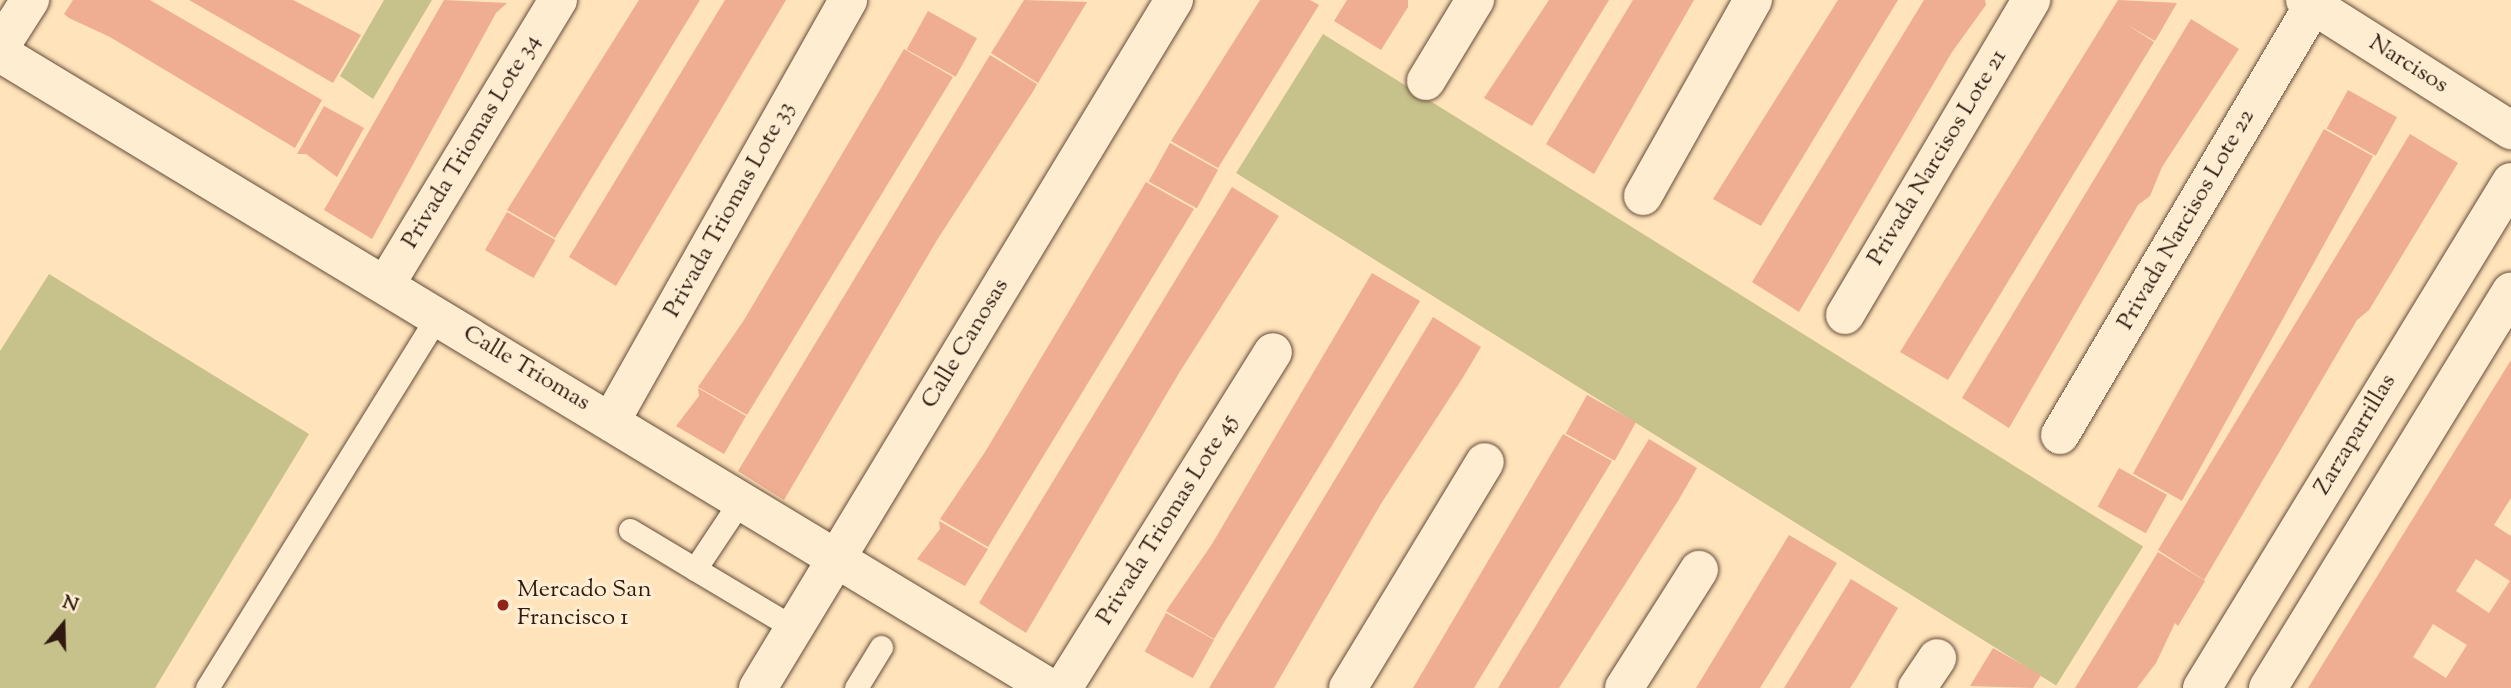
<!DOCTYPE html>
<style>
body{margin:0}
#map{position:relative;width:2511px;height:688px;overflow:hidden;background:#ffe3ba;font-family:"Sorts Mill Goudy",serif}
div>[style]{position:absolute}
.green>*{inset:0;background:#c7c18b;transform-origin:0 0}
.building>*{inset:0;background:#efad92;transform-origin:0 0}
.roads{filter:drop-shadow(0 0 2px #644c3a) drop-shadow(0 0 2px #644c3a)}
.service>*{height:23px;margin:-11.5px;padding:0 11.5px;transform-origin:11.5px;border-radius:11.5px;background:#ffedd2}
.minor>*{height:38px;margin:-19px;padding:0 19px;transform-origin:19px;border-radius:19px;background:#ffedd2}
.tertiary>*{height:38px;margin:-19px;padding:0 19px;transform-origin:19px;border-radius:19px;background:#ffedd2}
.dots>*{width:19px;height:19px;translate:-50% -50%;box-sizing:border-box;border:4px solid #ffedd2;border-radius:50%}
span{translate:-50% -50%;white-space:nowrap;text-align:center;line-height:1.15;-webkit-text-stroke:7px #ffedd2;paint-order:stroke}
.street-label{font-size:24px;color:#301a10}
.poi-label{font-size:24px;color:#301a10}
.left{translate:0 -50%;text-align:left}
.north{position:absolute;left:28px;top:590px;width:70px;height:70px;-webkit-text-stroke:5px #ffedd2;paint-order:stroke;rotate:19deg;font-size:19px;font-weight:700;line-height:28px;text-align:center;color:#301a10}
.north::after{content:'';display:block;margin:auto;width:24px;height:32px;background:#301a10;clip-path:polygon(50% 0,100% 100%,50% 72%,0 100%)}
</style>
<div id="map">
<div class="green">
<div style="clip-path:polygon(384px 0,432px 0,373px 99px,340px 76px)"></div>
<div style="left:1323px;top:34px;width:967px;height:164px;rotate:32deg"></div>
<div style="clip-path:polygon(49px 274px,309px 434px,155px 688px,0 688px,0 351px)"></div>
</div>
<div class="building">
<div style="clip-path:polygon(73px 0,150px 0,322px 100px,295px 148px,110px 37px,69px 18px,64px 14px)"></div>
<div style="clip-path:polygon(189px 0,293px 0,361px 35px,333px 83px)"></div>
<div style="clip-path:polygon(444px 0,507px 3px,496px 13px,372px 239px,324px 210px)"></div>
<div style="clip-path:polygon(639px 0,700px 0,555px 238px,507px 210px)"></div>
<div style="clip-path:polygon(725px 0,786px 0,616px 286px,569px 257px)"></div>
<div style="clip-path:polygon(1024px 0,1087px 2px,1038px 83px,991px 53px)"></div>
<div style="clip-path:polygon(1260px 0,1310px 0,1319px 5px,1218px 168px,1171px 141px)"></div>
<div style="clip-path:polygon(1347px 0,1408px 0,1408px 7px,1381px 50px,1334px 21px)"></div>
<div style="clip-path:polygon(1549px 0,1609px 0,1532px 126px,1484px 98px)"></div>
<div style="clip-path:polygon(1633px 0,1694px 0,1594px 174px,1546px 144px)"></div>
<div style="clip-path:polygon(1838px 0,1898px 0,1761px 226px,1713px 199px)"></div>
<div style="clip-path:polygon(1924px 0,1985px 0,1986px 5px,1952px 52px,1799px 312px,1752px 282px)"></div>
<div style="clip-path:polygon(2118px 0,2177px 3px,2155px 41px,2126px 24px,2154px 42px,1948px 380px,1900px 352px)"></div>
<div style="left:928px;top:11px;width:56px;height:44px;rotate:29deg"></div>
<div style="clip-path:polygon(2191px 19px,2239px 49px,2162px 167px,2150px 196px,2138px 205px,2009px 428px,1962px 398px)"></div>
<div style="clip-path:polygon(904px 49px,953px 77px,747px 415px,698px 387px,744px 320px)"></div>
<div style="clip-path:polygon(990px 55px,1037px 84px,1034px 90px,937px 240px,784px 500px,738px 471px)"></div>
<div style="left:2348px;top:90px;width:56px;height:44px;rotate:29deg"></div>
<div style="clip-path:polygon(324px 106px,364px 128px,337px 177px,306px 154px,297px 154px)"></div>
<div style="left:2324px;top:129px;width:56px;height:394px;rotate:29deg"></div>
<div style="clip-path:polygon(2410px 134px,2458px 163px,2369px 310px,2357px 320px,2204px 580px,2158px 550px)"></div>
<div style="left:1170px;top:143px;width:55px;height:44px;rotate:29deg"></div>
<div style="clip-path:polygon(1146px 182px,1194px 209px,988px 547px,940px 519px,985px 452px)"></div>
<div style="clip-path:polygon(1232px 187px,1279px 216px,1179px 373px,1026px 633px,979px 603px)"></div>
<div style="left:507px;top:212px;width:56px;height:44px;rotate:30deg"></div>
<div style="clip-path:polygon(1372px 273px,1420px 301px,1214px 639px,1166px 611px,1212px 544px)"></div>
<div style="clip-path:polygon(1433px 317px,1481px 347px,1462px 379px,1382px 502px,1274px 688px,1209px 688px)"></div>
<div style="clip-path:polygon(evenodd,2511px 360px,2511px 498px,2494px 525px,2511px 536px,2511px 688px,2308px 688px,2511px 360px,2476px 559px,2510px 581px,2489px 613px,2456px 591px,2476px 559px,2511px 360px,2433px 624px,2467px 645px,2446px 678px,2413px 657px,2433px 624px)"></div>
<div style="clip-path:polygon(698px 388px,746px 416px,724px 454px,676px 426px,699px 396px)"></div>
<div style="left:1587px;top:395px;width:56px;height:44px;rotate:29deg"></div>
<div style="clip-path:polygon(1563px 434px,1612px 461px,1474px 688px,1413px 688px)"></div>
<div style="clip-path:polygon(1649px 439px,1697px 468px,1678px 501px,1559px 688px,1498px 688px)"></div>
<div style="left:2119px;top:468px;width:55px;height:44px;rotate:29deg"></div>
<div style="clip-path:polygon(939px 521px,988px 549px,965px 586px,917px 559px,940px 529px)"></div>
<div style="clip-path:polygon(1789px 535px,1837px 563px,1760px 688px,1696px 688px)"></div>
<div style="clip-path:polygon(2158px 552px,2205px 581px,2178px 626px,2175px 623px,2156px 663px,2137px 688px,2075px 688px)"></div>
<div style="clip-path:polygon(1851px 579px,1898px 608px,1856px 679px,1850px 688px,1784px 688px)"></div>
<div style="left:1166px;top:613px;width:55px;height:44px;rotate:29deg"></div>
<div style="clip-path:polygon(1993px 648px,2041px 675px,2033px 688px,1970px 686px)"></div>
</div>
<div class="roads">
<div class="service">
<div style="left:741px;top:500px;width:83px;rotate:123.7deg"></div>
<div style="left:695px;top:569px;width:115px;rotate:30.8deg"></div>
<div style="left:630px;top:530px;width:76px;rotate:31deg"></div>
<div style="left:207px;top:688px;width:439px;rotate:-58.2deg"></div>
<div style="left:856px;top:688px;width:48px;rotate:-58.6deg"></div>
</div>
<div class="minor">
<div style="left:0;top:47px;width:56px;rotate:-57.4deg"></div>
<div style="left:0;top:53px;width:1227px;rotate:31.16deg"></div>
<div style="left:1426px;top:81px;width:95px;rotate:-58.8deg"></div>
<div style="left:1643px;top:196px;width:225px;rotate:-60.7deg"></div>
<div style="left:386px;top:284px;width:332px;rotate:-58.8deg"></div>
<div style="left:1845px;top:315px;width:366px;rotate:-59.4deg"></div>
<div style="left:611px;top:421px;width:483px;rotate:-60.6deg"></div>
<div style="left:2060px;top:435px;width:499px;rotate:-59.5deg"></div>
<div style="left:1063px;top:688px;width:396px;rotate:-58deg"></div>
<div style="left:1348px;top:688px;width:264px;rotate:-58.8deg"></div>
<div style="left:1624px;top:688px;width:140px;rotate:-57.6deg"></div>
<div style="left:1917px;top:688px;width:36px;rotate:-56deg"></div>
</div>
<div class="tertiary">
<div style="left:2305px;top:0;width:244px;rotate:32.3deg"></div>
<div style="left:758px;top:688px;width:804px;rotate:-58.84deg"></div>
<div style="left:2202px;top:688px;width:593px;rotate:-58.59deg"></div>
<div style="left:2268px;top:688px;width:465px;rotate:-58.5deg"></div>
</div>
</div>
<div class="dots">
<div style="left:503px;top:605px;background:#8f2418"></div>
</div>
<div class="street-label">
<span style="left:2408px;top:65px;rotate:32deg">Narcisos</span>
<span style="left:472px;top:142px;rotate:-59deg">Privada Triomas Lote 34</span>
<span style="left:1938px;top:158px;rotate:-59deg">Privada Narcisos Lote 21</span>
<span style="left:730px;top:210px;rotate:-61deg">Privada Triomas Lote 33</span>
<span style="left:2187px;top:220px;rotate:-60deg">Privada Narcisos Lote 22</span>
<span style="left:966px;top:344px;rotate:-59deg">Calle Canosas</span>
<span style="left:526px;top:369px;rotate:31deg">Calle Triomas</span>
<span style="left:2356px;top:435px;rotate:-59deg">Zarzaparrillas</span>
<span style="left:1168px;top:520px;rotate:-58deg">Privada Triomas Lote 45</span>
</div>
<div class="poi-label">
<span class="left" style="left:517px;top:605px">Mercado San<br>Francisco 1</span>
</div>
<div class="north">N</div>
</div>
